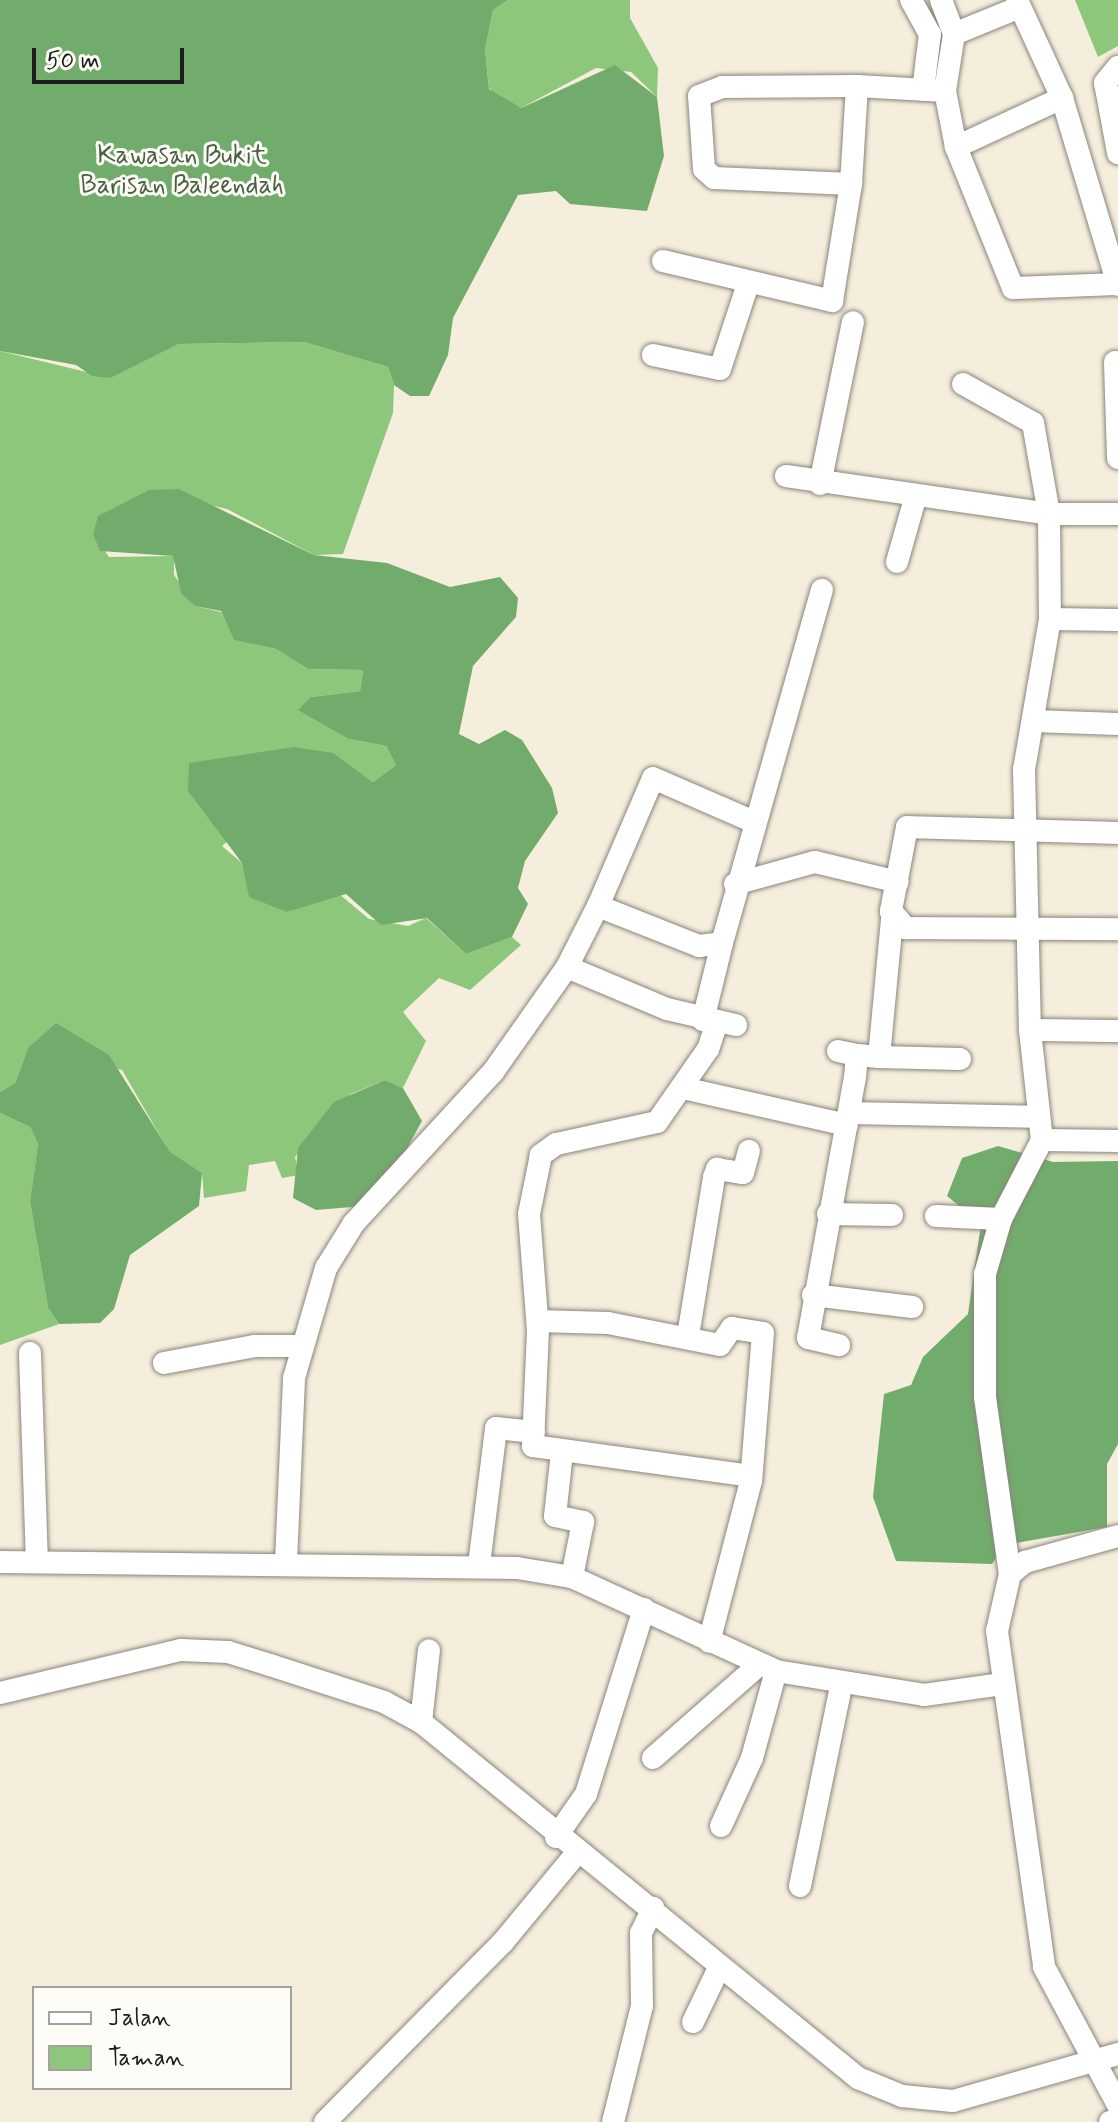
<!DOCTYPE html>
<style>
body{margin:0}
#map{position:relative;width:1118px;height:2122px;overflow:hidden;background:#f6eedd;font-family:Mynerve,sans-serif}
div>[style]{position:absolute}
.green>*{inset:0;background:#8dc77c}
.forest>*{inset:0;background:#72ac6c}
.roads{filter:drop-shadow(0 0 2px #89857c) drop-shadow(0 0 2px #89857c)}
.minor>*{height:22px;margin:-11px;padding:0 11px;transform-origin:11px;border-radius:11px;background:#fff}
span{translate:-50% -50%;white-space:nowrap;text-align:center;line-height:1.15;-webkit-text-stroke:6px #fdfcf7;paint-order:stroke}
.park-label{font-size:26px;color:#496042}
.legend{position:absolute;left:32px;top:1986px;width:260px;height:104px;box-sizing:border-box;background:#fdfcf7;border:2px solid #a3a29f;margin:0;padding:10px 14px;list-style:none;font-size:24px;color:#1c1c1c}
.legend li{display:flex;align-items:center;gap:16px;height:40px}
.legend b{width:40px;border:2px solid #a3a29f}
.scale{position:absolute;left:32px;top:48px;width:152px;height:36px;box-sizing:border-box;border:4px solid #1c1c1c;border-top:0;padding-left:10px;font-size:24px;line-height:28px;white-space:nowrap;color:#1c1c1c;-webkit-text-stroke:6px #fdfcf7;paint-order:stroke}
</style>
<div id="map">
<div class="green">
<div style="clip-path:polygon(508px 0,630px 0,630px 18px,658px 68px,657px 97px,631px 72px,596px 68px,521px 108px,503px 101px,489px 88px,485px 50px,493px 10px)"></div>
<div style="clip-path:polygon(1075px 0,1118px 0,1118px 46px,1098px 57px)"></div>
<div style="clip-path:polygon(304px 342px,388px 367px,394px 385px,393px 413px,343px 554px,314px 555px,227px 509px,148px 491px,99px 516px,93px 534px,109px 557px,174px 556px,174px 575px,195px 606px,221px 612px,235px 640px,276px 649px,308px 669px,363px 670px,360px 691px,311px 697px,349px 739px,386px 746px,396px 765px,373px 782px,333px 754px,222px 846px,242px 863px,250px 888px,287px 912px,338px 893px,369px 919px,408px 926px,426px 918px,466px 954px,512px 937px,521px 945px,470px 990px,439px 978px,403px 1012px,426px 1041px,403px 1088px,385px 1080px,351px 1094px,295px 1157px,299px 1175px,282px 1178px,275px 1161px,249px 1165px,246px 1191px,204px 1198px,202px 1173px,170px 1153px,122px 1070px,28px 1048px,15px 1083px,0 1092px,0 351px,111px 378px,179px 344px)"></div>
<div style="clip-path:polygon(0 1113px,30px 1127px,38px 1144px,30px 1201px,48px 1308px,59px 1324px,0 1345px)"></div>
</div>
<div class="forest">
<div style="clip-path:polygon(0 0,508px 0,493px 10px,485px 50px,489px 89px,521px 108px,615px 65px,657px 97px,664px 156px,647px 211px,570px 204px,556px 191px,518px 195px,453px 318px,448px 355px,429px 396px,410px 396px,394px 385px,388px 367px,304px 342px,179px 344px,111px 378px,92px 376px,76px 365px,0 351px)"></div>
<div style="clip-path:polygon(179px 489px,314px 555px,387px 563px,450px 587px,500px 577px,518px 598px,516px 617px,473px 666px,459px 734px,479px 744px,505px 730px,522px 740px,552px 788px,558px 813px,525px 861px,518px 888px,528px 904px,512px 937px,466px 954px,427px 918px,381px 925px,346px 894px,287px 912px,249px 897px,242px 863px,188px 791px,189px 763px,294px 747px,333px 753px,373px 782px,396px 765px,386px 746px,349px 739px,298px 710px,311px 697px,360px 691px,363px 670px,308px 669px,276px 649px,234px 640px,221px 611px,195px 606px,181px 593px,173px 556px,100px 551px,93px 534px,98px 516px,149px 490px)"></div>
<div style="clip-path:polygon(56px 1023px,109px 1055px,170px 1152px,202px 1173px,199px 1206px,130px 1255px,114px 1309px,100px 1323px,59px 1324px,48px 1308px,30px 1201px,38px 1144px,30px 1127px,0 1113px,0 1092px,15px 1083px,28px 1048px)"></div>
<div style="clip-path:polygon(385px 1080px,403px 1088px,422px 1121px,376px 1205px,316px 1210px,293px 1198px,298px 1148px,334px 1102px)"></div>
<div style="clip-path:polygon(998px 1146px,1053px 1162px,1118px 1161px,1118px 1444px,1107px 1464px,1107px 1527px,1005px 1545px,992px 1564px,896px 1561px,873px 1497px,884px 1394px,911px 1385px,923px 1357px,968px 1314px,981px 1224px,947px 1196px,962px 1158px)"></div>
</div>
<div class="roads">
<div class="minor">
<div style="left:911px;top:0;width:39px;rotate:61deg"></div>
<div style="left:930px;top:34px;width:56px;rotate:97.1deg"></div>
<div style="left:941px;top:0;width:36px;rotate:69deg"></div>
<div style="left:954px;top:34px;width:58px;rotate:99deg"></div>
<div style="left:1017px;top:0;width:108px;rotate:65.3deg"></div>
<div style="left:1062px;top:98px;width:195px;rotate:73.3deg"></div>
<div style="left:954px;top:34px;width:71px;rotate:-22.2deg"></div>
<div style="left:1118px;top:97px;width:14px;rotate:124deg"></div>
<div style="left:1110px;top:109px;width:45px;rotate:79.7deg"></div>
<div style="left:1110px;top:109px;width:26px;rotate:-101deg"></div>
<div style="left:1105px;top:83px;width:21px;rotate:-51deg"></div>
<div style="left:956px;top:147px;width:117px;rotate:-24.8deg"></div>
<div style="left:851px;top:184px;width:98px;rotate:-86.5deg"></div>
<div style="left:663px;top:261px;width:174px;rotate:13.3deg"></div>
<div style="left:832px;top:301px;width:119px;rotate:-80.8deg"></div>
<div style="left:851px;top:184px;width:137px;rotate:-177.5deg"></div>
<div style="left:714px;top:178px;width:13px;rotate:-138deg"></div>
<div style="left:704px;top:169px;width:73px;rotate:-93.9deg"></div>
<div style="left:699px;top:96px;width:25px;rotate:-21deg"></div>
<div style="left:722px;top:87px;width:135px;rotate:-0.4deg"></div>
<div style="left:857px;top:86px;width:88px;rotate:3.3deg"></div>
<div style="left:945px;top:91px;width:57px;rotate:78.9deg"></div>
<div style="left:956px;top:147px;width:152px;rotate:68deg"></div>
<div style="left:1013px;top:288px;width:105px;rotate:-2.2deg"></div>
<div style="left:653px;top:355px;width:68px;rotate:11.8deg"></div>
<div style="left:720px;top:369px;width:89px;rotate:-71.8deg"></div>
<div style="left:1115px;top:362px;width:96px;rotate:88.2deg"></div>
<div style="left:963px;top:384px;width:80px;rotate:29.1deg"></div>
<div style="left:1033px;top:423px;width:92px;rotate:80deg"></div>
<div style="left:1049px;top:514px;width:105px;rotate:89.5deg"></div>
<div style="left:1050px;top:619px;width:152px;rotate:99.8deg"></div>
<div style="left:1024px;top:769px;width:261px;rotate:88.7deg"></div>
<div style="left:1030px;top:1030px;width:111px;rotate:83.8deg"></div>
<div style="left:1042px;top:1140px;width:89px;rotate:117.4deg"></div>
<div style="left:1001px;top:1219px;width:57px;rotate:106.2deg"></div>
<div style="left:985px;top:1274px;width:123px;rotate:90deg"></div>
<div style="left:985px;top:1397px;width:179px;rotate:82deg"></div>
<div style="left:786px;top:476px;width:266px;rotate:8.2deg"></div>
<div style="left:1049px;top:514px;width:69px"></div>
<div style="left:820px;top:484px;width:165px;rotate:-78.5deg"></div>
<div style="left:897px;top:562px;width:66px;rotate:-74.1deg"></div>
<div style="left:1050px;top:619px;width:68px;rotate:0.8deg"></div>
<div style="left:1033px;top:721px;width:85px;rotate:2deg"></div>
<div style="left:1118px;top:833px;width:211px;rotate:-178.4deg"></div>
<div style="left:907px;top:827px;width:86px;rotate:100.8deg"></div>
<div style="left:891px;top:911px;width:23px;rotate:49deg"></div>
<div style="left:906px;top:928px;width:212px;rotate:0.3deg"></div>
<div style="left:735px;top:884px;width:83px;rotate:-15.4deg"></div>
<div style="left:815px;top:862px;width:85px;rotate:13.5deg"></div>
<div style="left:598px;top:906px;width:139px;rotate:-66.7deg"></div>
<div style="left:653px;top:778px;width:110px;rotate:23.5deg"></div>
<div style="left:567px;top:967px;width:108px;rotate:22.8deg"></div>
<div style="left:667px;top:1009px;width:71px;rotate:13.1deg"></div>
<div style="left:703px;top:1020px;width:79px;rotate:-76.1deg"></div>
<div style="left:716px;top:1025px;width:25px;rotate:108deg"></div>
<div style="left:708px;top:1049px;width:89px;rotate:124.9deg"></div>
<div style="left:657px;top:1122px;width:103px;rotate:167.7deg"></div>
<div style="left:556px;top:1144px;width:19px;rotate:144deg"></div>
<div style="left:541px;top:1155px;width:60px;rotate:101.5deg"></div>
<div style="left:529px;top:1214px;width:116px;rotate:85.6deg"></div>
<div style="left:538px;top:1330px;width:116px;rotate:92.5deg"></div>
<div style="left:533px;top:1446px;width:220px;rotate:7.8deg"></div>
<div style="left:1030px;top:1030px;width:88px;rotate:0.7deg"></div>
<div style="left:838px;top:1051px;width:19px;rotate:12deg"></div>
<div style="left:857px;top:1055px;width:22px;rotate:95deg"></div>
<div style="left:855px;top:1077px;width:265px;rotate:100.2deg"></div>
<div style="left:808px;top:1338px;width:32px;rotate:13deg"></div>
<div style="left:857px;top:1055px;width:22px;rotate:5deg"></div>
<div style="left:879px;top:1057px;width:139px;rotate:-84.6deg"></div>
<div style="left:879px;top:1057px;width:81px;rotate:1.4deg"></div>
<div style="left:683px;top:1088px;width:168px;rotate:12.7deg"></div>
<div style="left:850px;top:1113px;width:184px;rotate:1.2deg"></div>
<div style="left:1042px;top:1140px;width:76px;rotate:0.8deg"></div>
<div style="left:828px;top:1214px;width:64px;rotate:0.9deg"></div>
<div style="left:936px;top:1216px;width:65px;rotate:2.6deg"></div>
<div style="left:813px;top:1295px;width:100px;rotate:6.9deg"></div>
<div style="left:538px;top:1321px;width:70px;rotate:1.6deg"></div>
<div style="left:608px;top:1323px;width:114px;rotate:11.1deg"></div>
<div style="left:720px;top:1345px;width:21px;rotate:-55deg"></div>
<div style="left:732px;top:1328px;width:31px;rotate:9deg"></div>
<div style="left:763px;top:1333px;width:148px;rotate:94.6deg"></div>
<div style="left:751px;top:1481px;width:166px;rotate:104.6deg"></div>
<div style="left:688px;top:1336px;width:161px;rotate:-80.7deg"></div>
<div style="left:714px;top:1177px;width:9px;rotate:-69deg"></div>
<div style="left:717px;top:1169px;width:26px;rotate:9deg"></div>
<div style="left:743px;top:1173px;width:23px;rotate:-75deg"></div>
<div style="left:30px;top:1353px;width:209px;rotate:88.1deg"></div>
<div style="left:164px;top:1363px;width:93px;rotate:-10.6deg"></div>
<div style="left:255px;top:1346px;width:45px"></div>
<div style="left:562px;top:1452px;width:64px;rotate:96.2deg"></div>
<div style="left:555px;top:1516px;width:29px;rotate:12deg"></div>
<div style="left:583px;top:1522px;width:56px;rotate:101.3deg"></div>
<div style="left:1118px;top:1536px;width:97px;rotate:164.4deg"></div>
<div style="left:1025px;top:1562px;width:19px;rotate:141deg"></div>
<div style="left:1010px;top:1574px;width:58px;rotate:102.8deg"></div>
<div style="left:997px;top:1631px;width:339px;rotate:82deg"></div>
<div style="left:1044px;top:1967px;width:157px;rotate:61.8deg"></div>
<div style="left:0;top:1562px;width:517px;rotate:0.66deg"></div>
<div style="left:517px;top:1568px;width:56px;rotate:9.3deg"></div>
<div style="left:572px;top:1577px;width:225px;rotate:24.7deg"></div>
<div style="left:776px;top:1671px;width:150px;rotate:9.2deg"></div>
<div style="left:924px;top:1695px;width:79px;rotate:-8deg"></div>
<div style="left:286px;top:1562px;width:184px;rotate:-87.5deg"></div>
<div style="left:294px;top:1378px;width:115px;rotate:-73.8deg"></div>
<div style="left:326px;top:1268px;width:53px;rotate:-58.1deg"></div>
<div style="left:354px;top:1223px;width:205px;rotate:-47.4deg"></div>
<div style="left:493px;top:1072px;width:128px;rotate:-54.8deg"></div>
<div style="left:567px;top:967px;width:68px;rotate:-63.1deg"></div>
<div style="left:598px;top:906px;width:109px;rotate:21.6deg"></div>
<div style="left:699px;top:946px;width:23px;rotate:-7deg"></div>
<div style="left:722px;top:943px;width:367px;rotate:-74.2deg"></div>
<div style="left:479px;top:1565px;width:138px;rotate:-82.9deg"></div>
<div style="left:496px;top:1428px;width:38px;rotate:6deg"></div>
<div style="left:0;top:1693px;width:186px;rotate:-13.4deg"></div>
<div style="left:181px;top:1650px;width:47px;rotate:2.4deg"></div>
<div style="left:228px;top:1652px;width:44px;rotate:17.2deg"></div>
<div style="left:270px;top:1665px;width:120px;rotate:18deg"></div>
<div style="left:384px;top:1702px;width:42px;rotate:28.4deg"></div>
<div style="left:421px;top:1722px;width:564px;rotate:39.17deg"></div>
<div style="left:858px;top:2078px;width:48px;rotate:22.2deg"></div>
<div style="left:902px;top:2096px;width:51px;rotate:5.6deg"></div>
<div style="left:953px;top:2101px;width:172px;rotate:-15.9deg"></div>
<div style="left:421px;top:1722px;width:72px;rotate:-83.7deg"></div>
<div style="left:653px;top:1758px;width:142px;rotate:-41.3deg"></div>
<div style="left:721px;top:1826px;width:75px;rotate:-65.5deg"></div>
<div style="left:752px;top:1758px;width:90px;rotate:-74.6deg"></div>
<div style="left:556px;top:1837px;width:52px;rotate:-55.1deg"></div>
<div style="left:586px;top:1794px;width:194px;rotate:-72.6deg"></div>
<div style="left:800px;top:1886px;width:204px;rotate:-78.4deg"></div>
<div style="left:693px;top:2022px;width:62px;rotate:-64.3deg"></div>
<div style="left:325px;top:2122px;width:253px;rotate:-45.3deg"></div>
<div style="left:503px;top:1942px;width:114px;rotate:-50.3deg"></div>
<div style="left:613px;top:2122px;width:120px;rotate:-76deg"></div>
<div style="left:642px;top:2006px;width:73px;rotate:-90.8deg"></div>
<div style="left:641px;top:1933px;width:28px;rotate:-64deg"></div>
<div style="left:1110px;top:2122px;width:8px;rotate:-14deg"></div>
</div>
</div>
<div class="park-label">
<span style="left:182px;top:172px">Kawasan Bukit<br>Barisan Baleendah</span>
</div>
<ul class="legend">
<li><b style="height:10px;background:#fff"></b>Jalan</li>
<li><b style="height:22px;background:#8dc77c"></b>Taman</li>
</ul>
<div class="scale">50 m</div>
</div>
